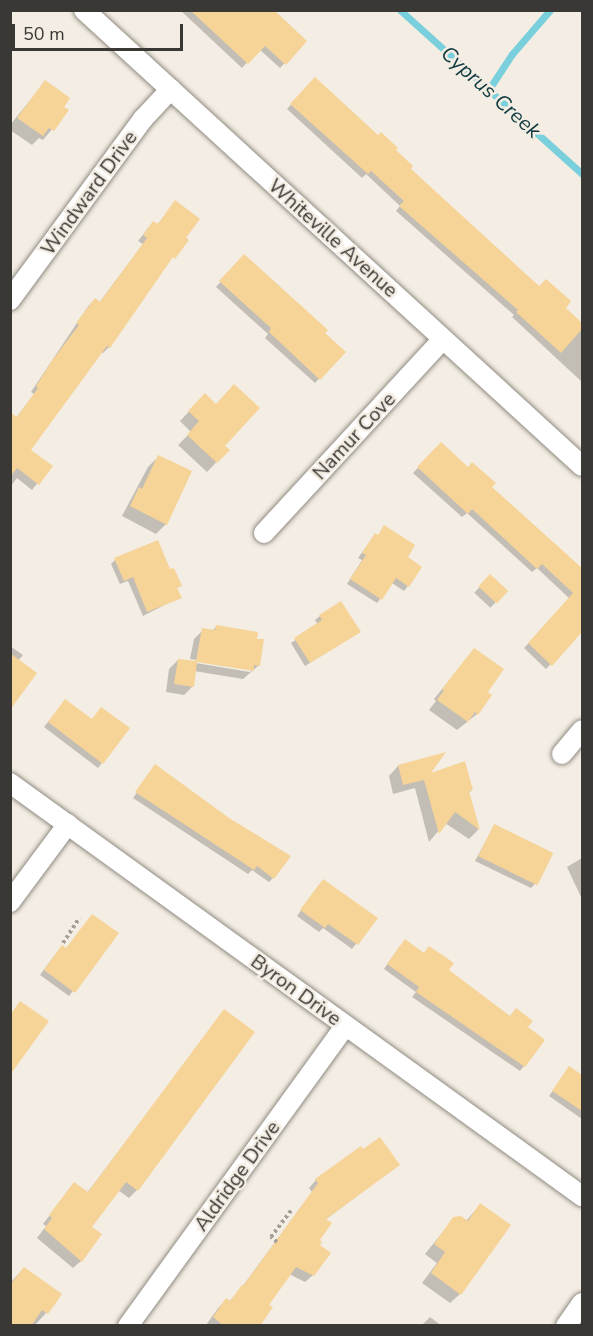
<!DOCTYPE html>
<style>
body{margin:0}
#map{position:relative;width:593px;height:1336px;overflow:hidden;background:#f3ede3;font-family:"Nunito Sans",sans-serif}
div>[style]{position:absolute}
.shadow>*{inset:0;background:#0003;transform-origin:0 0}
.stream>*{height:7px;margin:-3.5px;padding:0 3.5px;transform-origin:3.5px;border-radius:3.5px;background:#79cfdb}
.building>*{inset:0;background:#f6d397;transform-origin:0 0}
.path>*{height:4px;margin-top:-2px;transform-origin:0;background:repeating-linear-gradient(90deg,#a39e97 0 3px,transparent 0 6px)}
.roads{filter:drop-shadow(0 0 2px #908b82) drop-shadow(0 0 2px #908b82)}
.minor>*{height:20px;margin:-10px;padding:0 10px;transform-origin:10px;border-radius:10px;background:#fff}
span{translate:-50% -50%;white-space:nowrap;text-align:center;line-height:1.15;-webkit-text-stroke:5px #f3ede3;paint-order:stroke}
.street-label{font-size:20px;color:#3a3834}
.water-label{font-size:21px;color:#113b40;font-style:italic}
.frame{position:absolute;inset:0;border:12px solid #3a3834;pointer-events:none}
.scale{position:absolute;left:12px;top:24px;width:171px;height:27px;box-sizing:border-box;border:3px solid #3a3834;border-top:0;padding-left:8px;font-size:18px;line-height:21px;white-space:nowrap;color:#3a3834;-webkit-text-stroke:4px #f3ede3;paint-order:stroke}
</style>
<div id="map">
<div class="shadow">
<div style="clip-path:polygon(180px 10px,241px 10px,305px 41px,280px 68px,259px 49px,242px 68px)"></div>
<div style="clip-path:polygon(315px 79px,394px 150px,409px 169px,470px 226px,582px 325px,582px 382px,512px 317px,514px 315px,396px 211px,400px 206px,366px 174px,362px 178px,287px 109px)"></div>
<div style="clip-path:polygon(45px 82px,67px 111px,43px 140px,39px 138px,32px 145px,10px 130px,10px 125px)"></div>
<div style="clip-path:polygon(175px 202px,187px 240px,167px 263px,109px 347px,103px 353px,101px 352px,29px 450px,51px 466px,32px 490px,17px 478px,10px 487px,10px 419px,16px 418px,34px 394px,31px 392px,89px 305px,95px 300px,99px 303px,143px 244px,138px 241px,148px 228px,157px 225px)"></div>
<div style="clip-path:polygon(244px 256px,344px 352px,315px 383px,265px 338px,268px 334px,216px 287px)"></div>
<div style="clip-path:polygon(205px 395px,223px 446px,228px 450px,207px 472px,178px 445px,191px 432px,180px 421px)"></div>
<div style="clip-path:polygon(441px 444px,582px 570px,582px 630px,546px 669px,524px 648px,570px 599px,537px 568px,532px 572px,467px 513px,462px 517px,413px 473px)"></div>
<div style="clip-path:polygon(158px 457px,166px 524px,156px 534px,122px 516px,148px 467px)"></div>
<div style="clip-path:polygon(375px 535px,406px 558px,408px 586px,404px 591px,392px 583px,377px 603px,347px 584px,362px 560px,358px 558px)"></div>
<div style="clip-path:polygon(115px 560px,169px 571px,180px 586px,176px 589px,180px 597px,143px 616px,128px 581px,120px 584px,111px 564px)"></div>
<div style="left:490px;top:576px;width:22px;height:23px;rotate:43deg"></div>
<div style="clip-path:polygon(320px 616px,359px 632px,305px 666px,291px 643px,318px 625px,315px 620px)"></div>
<div style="clip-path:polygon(216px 627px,259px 665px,243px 679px,194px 671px,193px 686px,184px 695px,166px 692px,169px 669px,178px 660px,250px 672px,253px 669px,190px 659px,194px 639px,203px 630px,212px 631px)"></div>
<div style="clip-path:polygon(10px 646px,23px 655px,18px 661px,10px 705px)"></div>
<div style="clip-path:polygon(474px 650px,486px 693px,477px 714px,457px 730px,429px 710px,436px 701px,434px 699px)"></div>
<div style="clip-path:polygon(65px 701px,91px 720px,128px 728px,98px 768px,44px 727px)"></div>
<div style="clip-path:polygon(398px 766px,472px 790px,468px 793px,478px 830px,469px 839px,445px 823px,429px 842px,415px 788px,393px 794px,389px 776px)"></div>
<div style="clip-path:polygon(154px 769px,273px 878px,269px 882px,252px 870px,248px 874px,133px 798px)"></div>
<div style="clip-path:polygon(494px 826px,536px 883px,531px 888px,475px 861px)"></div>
<div style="clip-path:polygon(582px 858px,582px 896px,581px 897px,567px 867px)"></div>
<div style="clip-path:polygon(319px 885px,376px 919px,352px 949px,323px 928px,319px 932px,297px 916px)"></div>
<div style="clip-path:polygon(117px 933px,69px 996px,40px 975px,57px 952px)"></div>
<div style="clip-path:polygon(400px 946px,526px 1028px,524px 1066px,520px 1071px,412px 997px,416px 992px,384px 969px)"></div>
<div style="clip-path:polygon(224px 1011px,253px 1032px,137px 1190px,129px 1198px,118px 1190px,90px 1227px,81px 1261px,73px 1268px,37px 1238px,46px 1226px,43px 1224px,74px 1184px,87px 1193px)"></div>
<div style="clip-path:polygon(569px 1068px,582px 1077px,582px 1119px,549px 1096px)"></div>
<div style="clip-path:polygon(398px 1165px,325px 1220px,318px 1241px,313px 1275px,305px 1282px,289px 1274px,267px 1305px,258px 1326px,206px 1325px,219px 1307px,226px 1300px,229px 1302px,242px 1287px,312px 1192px,309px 1188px,316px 1180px)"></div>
<div style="clip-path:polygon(480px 1205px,460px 1294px,450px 1303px,422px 1283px,437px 1263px,425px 1254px,454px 1218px,466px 1221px)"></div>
<div style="clip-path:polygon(24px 1268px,46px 1313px,34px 1326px,10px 1326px,10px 1283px)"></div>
<div style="clip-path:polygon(430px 1317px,442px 1326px,421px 1326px)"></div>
</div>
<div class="stream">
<div style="left:400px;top:10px;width:245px;rotate:42deg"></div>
<div style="left:489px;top:89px;width:42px;rotate:-56.7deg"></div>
<div style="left:512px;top:54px;width:58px;rotate:-49.2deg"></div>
</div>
<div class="building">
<div style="clip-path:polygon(190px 10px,274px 10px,307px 41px,286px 65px,265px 46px,248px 64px)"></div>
<div style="clip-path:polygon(315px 77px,378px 135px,381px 132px,398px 148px,396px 150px,413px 166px,411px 169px,539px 286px,546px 279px,571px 301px,566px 308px,582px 323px,582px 329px,561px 353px,516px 312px,518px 310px,399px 206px,404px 201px,371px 171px,368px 174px,290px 104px)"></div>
<div style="clip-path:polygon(45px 80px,70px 98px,64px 107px,69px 110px,54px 131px,49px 128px,43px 136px,17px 118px)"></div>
<div style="clip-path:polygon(175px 200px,200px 219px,186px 238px,189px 240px,175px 259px,173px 257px,110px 348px,107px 346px,31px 450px,53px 466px,39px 485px,17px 468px,10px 477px,10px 412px,17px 417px,38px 388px,36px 386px,51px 362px,79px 325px,76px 323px,95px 298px,100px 302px,147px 238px,143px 235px,153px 221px,158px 224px)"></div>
<div style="clip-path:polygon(244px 254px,328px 330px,325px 333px,346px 352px,320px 380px,269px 332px,271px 328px,219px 281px)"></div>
<div style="clip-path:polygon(234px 384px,260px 408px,225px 446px,230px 450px,217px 463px,187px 435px,199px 421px,188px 411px,205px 393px,216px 404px)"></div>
<div style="clip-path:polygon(441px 442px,468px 467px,472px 462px,496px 483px,492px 487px,582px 568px,582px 632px,552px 666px,528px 643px,573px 593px,542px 564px,537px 569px,472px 509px,468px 514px,417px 467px)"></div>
<div style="clip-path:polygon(158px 455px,192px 471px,167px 525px,130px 506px,139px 487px,142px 489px)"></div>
<div style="clip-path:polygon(384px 525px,415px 545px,408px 557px,422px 567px,409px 587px,396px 578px,382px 600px,350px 579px,366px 555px,362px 553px,375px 533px,378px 535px)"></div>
<div style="clip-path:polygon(158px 540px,170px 569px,174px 568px,182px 586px,177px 588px,182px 598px,147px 612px,133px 577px,124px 581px,114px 558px)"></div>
<div style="left:490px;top:574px;width:25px;height:17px;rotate:43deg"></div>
<div style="clip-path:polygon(341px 601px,361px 632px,310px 663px,294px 638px,322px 620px,319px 615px)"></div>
<div style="clip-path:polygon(216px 625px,258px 632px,257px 639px,264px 639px,260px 666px,254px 665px,254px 671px,197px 662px,194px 687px,174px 684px,178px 659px,196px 661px,202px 628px,215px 630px)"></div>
<div style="clip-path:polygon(474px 648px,504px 669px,488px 692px,492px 695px,478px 715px,475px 712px,468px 722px,437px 700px,444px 690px,442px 689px)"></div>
<div style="clip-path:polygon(10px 653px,37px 673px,10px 710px)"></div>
<div style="clip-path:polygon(65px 699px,92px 719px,101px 707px,130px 728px,103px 764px,48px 722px)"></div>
<div style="clip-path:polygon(446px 752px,431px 773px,465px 761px,473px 790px,469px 791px,480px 830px,455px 812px,439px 834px,424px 780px,403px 785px,398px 765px)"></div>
<div style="clip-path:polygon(155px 764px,229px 818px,291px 856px,274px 879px,257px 866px,254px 870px,135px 792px)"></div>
<div style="left:494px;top:824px;width:66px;height:36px;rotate:26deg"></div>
<div style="clip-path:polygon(323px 879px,378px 918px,358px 945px,328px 924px,325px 928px,300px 910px)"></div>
<div style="clip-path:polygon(92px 914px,119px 933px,75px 993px,44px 970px,62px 945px,66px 948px)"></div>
<div style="clip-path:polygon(405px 939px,424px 953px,429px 946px,454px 963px,449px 970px,510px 1016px,516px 1008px,533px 1021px,528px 1027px,545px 1040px,525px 1067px,416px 992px,419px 987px,387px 964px)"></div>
<div style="clip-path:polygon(20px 1001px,49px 1021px,10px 1075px,10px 1015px)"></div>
<div style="clip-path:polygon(224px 1009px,255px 1032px,138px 1191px,126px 1182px,92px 1227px,102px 1234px,82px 1262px,44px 1229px,52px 1218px,49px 1215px,74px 1182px,88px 1192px)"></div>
<div style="clip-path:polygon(569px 1066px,582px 1075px,582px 1111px,552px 1091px)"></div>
<div style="clip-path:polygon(380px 1137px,400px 1165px,326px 1219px,332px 1223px,320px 1240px,322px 1242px,320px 1245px,331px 1253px,314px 1276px,296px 1267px,269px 1305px,273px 1307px,260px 1326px,224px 1326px,213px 1317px,226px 1298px,230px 1301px,242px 1285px,243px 1286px,318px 1183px,315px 1179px,361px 1146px,363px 1149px)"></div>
<div style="clip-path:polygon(480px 1203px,511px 1225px,461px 1295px,431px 1273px,445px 1252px,434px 1244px,453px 1217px,461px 1216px,468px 1221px)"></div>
<div style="clip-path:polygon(24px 1267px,62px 1294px,48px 1314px,42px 1310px,31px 1326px,10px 1326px,10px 1285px)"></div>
</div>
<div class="path">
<div style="left:63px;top:943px;width:30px;rotate:-57deg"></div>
<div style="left:277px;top:1242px;width:8px;rotate:-140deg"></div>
<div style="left:271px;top:1237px;width:34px;rotate:-53deg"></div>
</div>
<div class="roads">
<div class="minor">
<div style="left:84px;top:10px;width:675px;rotate:42.48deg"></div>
<div style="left:10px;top:300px;width:225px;rotate:-53.7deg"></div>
<div style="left:143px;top:119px;width:41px;rotate:-47deg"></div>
<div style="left:264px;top:533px;width:264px;rotate:-47.3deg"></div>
<div style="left:562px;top:754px;width:31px;rotate:-50deg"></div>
<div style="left:10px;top:783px;width:706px;rotate:35.83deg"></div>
<div style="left:10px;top:902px;width:97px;rotate:-53.4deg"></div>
<div style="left:128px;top:1326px;width:370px;rotate:-54.1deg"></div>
<div style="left:566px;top:1326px;width:28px;rotate:-55deg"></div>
</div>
</div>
<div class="street-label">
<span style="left:89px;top:193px;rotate:-54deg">Windward Drive</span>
<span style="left:333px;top:238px;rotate:42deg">Whiteville Avenue</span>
<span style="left:354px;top:436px;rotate:-47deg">Namur Cove</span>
<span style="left:296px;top:990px;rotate:36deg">Byron Drive</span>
<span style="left:237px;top:1176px;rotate:-54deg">Aldridge Drive</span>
</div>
<div class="water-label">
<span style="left:491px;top:92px;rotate:42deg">Cyprus Creek</span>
</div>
<div class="frame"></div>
<div class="scale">50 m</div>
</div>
